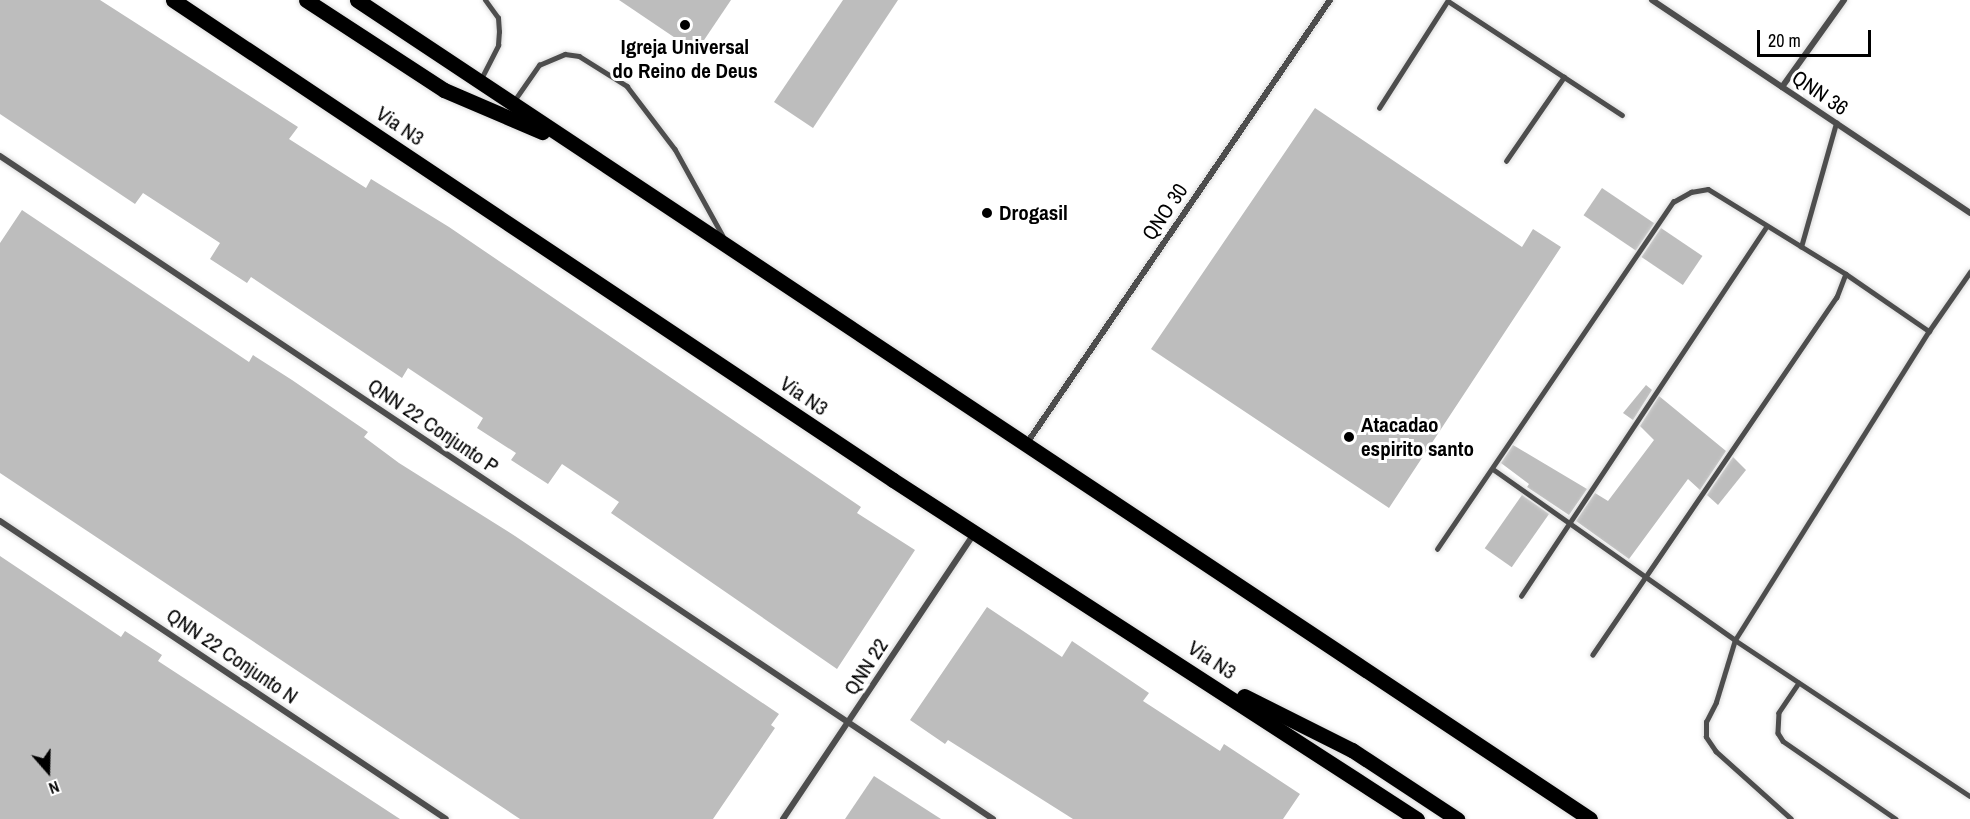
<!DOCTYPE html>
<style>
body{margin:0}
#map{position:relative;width:1970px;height:819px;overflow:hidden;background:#fff;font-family:"Archivo Narrow",sans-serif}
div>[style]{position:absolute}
.building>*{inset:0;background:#bdbdbd;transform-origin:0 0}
.roads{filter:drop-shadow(0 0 2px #dbdbdb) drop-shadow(0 0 2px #dbdbdb)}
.service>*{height:4.5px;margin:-2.25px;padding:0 2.25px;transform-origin:2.25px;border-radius:2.25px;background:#4d4d4d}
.minor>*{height:6px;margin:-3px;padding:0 3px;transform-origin:3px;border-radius:3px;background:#4d4d4d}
.primary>*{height:15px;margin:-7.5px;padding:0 7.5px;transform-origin:7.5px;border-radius:7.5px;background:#000}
.dots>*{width:16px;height:16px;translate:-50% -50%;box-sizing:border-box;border:3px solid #fff;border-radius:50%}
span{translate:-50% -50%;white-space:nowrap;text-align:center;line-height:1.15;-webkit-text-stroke:6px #fff;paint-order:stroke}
.poi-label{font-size:21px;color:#000;font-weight:700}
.left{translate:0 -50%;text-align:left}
.street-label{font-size:21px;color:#000}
.north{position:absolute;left:18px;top:741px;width:60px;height:60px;-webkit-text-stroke:4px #fff;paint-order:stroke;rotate:160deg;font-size:16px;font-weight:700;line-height:24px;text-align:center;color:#000}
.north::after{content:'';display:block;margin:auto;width:21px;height:27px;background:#000;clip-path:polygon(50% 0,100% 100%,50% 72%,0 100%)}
.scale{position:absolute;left:1757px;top:30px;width:114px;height:27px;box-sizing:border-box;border:3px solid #000;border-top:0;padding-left:8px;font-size:18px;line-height:21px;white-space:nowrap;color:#000;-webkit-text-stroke:4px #fff;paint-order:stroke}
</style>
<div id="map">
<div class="building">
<div style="clip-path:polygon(0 0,100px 0,298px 127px,289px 139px,366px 188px,371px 179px,449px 227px,861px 507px,857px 513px,915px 550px,837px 669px,611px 513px,619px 502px,562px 464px,548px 484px,511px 460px,516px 453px,477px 428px,483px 418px,408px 368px,402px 378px,251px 277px,247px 283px,210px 259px,220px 243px,143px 193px,135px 204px,0 114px)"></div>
<div style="clip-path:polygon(619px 0,731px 0,696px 52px)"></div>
<div style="clip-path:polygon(843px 0,898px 0,813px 128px,774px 102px)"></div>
<div style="clip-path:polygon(1315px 108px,1522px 247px,1533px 229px,1561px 247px,1389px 508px,1151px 349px)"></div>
<div style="left:1602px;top:188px;width:63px;height:33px;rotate:34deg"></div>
<div style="clip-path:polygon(22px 210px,249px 362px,253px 355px,292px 380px,368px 432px,364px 437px,399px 463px,515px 536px,779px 714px,771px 725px,775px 728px,713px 819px,520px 819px,0 473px,0 243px)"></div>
<div style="left:1661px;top:228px;width:50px;height:35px;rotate:34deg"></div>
<div style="clip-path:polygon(1646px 385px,1652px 390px,1633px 420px,1623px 413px)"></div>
<div style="clip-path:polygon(1659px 396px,1726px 451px,1700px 490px,1688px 479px,1629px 559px,1576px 521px,1595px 493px,1608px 501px,1654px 440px,1640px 426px)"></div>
<div style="clip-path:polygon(1513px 445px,1587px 489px,1569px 515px,1527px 487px,1529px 484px,1501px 463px)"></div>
<div style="clip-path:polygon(1733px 457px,1746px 470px,1718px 505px,1707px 495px)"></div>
<div style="left:1522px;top:495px;width:33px;height:65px;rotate:35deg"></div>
<div style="clip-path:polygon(0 556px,121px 637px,125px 631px,162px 655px,158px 661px,400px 819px,0 819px)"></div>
<div style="clip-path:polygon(987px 607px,1062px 657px,1072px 641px,1149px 693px,1143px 701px,1220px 751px,1224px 744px,1300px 794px,1283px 819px,1073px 819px,948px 740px,945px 744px,910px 720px)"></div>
<div style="clip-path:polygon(874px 776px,941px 819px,845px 819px)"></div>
</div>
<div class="roads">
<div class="service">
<div style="left:1448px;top:1px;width:208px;rotate:33.2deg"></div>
<div style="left:481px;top:79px;width:38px;rotate:-63deg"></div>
<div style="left:498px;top:45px;width:13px;rotate:-86deg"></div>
<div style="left:499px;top:32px;width:14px;rotate:-94deg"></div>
<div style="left:498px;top:18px;width:22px;rotate:-126deg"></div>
<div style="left:514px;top:101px;width:44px;rotate:-55.2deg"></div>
<div style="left:539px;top:65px;width:28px;rotate:-23deg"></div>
<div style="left:565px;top:54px;width:14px;rotate:8deg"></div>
<div style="left:579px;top:56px;width:57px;rotate:32deg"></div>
<div style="left:627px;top:86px;width:79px;rotate:52.7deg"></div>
<div style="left:675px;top:149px;width:99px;rotate:61.1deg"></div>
<div style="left:1379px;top:108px;width:128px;rotate:-57.4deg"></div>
<div style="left:1506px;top:161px;width:102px;rotate:-55.4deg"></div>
<div style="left:1801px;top:247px;width:129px;rotate:-74.2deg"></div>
<div style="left:1846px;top:274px;width:101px;rotate:34.5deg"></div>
<div style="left:1493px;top:469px;width:296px;rotate:35.2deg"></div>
<div style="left:1735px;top:640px;width:282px;rotate:33.6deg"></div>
<div style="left:1437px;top:549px;width:420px;rotate:-55.8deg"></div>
<div style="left:1673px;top:202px;width:21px;rotate:-29deg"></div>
<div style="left:1691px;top:192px;width:17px;rotate:-10deg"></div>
<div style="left:1708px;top:189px;width:162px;rotate:31.6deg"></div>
<div style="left:1846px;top:274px;width:25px;rotate:111deg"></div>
<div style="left:1837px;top:297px;width:433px;rotate:124.3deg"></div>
<div style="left:1521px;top:596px;width:444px;rotate:-56.4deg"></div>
<div style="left:1799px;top:683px;width:36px;rotate:124deg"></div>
<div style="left:1779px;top:713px;width:20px;rotate:93deg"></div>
<div style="left:1778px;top:733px;width:9px;rotate:58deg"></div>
<div style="left:1783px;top:741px;width:137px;rotate:34.6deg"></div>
<div style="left:1791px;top:819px;width:101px;rotate:-138.2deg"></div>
<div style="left:1716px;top:752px;width:18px;rotate:-124deg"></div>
<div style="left:1706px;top:737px;width:15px;rotate:-90deg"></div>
<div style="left:1706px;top:722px;width:22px;rotate:-63deg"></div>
<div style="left:1716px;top:702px;width:65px;rotate:-73deg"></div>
<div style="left:1735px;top:640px;width:365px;rotate:-57.9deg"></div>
<div style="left:1929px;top:331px;width:72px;rotate:-55.2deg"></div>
</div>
<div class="minor">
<div style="left:1652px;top:0;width:383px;rotate:33.8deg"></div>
<div style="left:1782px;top:87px;width:107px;rotate:-54.5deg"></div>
<div style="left:0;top:156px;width:1194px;rotate:33.73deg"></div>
<div style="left:1027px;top:443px;width:537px;rotate:-55.63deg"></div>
<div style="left:0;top:521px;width:536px;rotate:33.75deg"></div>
<div style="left:783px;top:819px;width:343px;rotate:-56.2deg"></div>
</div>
<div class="primary">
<div style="left:173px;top:0;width:865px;rotate:33.69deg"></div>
<div style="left:893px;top:480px;width:624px;rotate:32.9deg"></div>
<div style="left:306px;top:0;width:165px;rotate:33.1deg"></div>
<div style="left:444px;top:90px;width:107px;rotate:23.2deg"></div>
<div style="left:357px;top:0;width:1480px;rotate:33.59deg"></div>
<div style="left:1244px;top:696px;width:121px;rotate:26.6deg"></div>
<div style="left:1352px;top:750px;width:126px;rotate:33.3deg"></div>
</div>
</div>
<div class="dots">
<div style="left:685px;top:25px;background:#000"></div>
<div style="left:987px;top:213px;background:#000"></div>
<div style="left:1349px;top:437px;background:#000"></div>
</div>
<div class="poi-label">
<span style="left:685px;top:59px">Igreja Universal<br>do Reino de Deus</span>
<span class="left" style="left:999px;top:213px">Drogasil</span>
<span class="left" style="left:1361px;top:437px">Atacadao<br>espirito santo</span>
</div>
<div class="street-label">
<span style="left:1820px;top:93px;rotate:34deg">QNN 36</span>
<span style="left:400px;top:126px;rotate:34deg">Via N3</span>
<span style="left:1165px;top:212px;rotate:-56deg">QNO 30</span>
<span style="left:804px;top:396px;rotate:34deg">Via N3</span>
<span style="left:433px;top:426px;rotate:34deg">QNN 22 Conjunto P</span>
<span style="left:232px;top:656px;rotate:34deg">QNN 22 Conjunto N</span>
<span style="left:1212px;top:660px;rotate:33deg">Via N3</span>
<span style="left:866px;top:667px;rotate:-57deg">QNN 22</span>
</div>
<div class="north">N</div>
<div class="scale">20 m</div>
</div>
